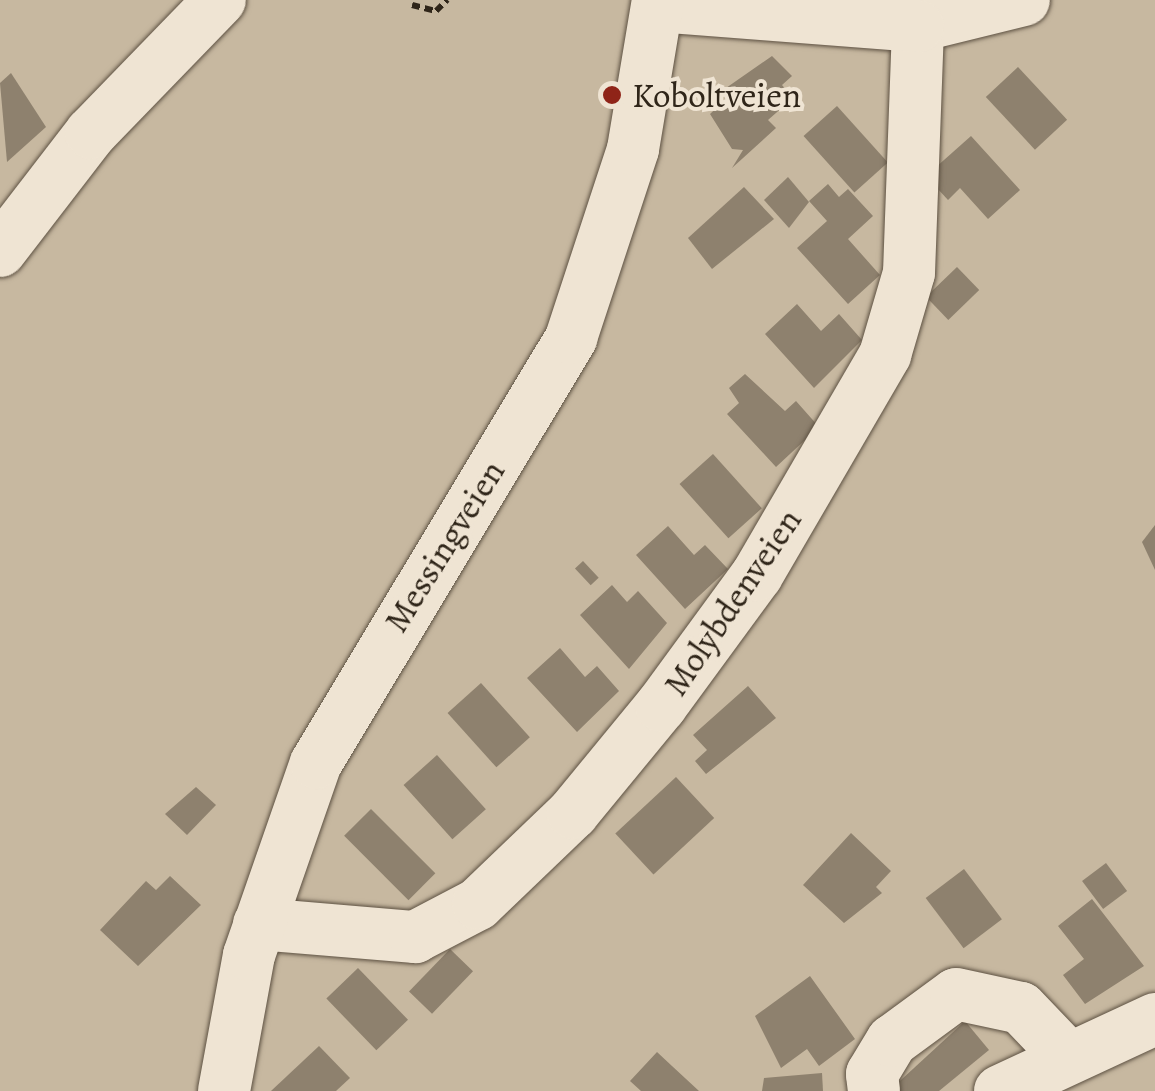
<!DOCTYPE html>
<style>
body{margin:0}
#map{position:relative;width:1155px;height:1091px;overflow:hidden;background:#e6d6bc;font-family:Alegreya,serif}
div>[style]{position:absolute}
.green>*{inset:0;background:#c7b8a0;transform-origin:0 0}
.building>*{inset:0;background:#8e816e;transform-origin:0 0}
.path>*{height:6px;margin-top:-3px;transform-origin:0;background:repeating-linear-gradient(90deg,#2f2519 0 8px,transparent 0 13px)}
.roads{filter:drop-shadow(0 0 2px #5d5142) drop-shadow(0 0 2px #5d5142)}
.minor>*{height:52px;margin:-26px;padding:0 26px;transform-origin:26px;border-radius:26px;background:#efe4d3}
.dots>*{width:28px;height:28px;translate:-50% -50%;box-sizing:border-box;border:5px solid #efe4d3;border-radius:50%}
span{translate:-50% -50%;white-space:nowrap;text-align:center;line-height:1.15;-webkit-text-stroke:8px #efe4d3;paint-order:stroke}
.poi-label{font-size:35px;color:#2f2519}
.left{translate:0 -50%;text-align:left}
.street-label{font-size:35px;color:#2f2519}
</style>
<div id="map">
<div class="green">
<div style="left:0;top:0;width:1155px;height:1091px"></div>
</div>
<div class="building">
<div style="clip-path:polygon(772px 56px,792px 76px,782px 85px,793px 98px,768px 120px,776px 128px,732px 168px,743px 150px,732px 149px,710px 114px,731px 94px,726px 88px)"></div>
<div style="left:1018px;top:67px;width:72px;height:44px;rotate:47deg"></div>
<div style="clip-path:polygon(11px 73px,46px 127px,7px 162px,0 83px)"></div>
<div style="left:837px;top:106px;width:76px;height:45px;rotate:48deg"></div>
<div style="clip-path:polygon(971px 136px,1020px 190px,988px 219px,960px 188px,948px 200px,926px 176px)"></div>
<div style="clip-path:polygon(788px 177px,809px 202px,789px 228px,764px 200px)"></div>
<div style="clip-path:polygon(828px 184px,839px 197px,848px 189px,873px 216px,848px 239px,880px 275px,848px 304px,797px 248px,827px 221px,809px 201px)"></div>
<div style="clip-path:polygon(744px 187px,774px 219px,712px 269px,688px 238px)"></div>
<div style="left:957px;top:267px;width:32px;height:43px;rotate:46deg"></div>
<div style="clip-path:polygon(797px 304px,821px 331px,839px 314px,862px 340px,814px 388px,765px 334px)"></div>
<div style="clip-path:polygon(745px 374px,785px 411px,796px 401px,819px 427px,776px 467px,727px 414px,739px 403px,729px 388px)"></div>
<div style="left:713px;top:454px;width:73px;height:45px;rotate:48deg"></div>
<div style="clip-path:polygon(1155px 525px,1155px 570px,1142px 542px)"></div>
<div style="clip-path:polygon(668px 526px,694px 555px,705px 545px,728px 569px,685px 609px,636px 555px)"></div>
<div style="left:583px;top:561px;width:23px;height:11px;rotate:47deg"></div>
<div style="clip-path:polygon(612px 585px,627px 602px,638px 591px,667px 623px,629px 669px,580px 615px)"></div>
<div style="clip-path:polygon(560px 648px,585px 677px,597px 666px,619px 691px,577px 732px,527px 678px)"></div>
<div style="left:481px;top:683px;width:73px;height:45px;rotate:48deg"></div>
<div style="clip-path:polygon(748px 686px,776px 718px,706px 774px,695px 761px,707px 750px,693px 735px)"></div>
<div style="left:437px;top:755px;width:73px;height:45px;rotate:48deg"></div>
<div style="left:676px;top:777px;width:56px;height:83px;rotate:47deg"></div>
<div style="clip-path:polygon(196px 787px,216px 805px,187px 835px,165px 814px)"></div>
<div style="left:371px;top:809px;width:91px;height:38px;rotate:45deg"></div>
<div style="clip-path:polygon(851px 833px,891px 871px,876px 887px,882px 893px,844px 923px,803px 885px)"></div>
<div style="left:1106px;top:863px;width:35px;height:30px;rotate:53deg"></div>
<div style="left:964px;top:869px;width:63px;height:48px;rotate:53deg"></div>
<div style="clip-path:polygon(170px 876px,201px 905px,138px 966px,100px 930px,146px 881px,156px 890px)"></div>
<div style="clip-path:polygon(1092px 899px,1144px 966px,1085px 1004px,1063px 975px,1084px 959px,1058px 926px)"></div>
<div style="left:450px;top:949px;width:32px;height:59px;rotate:44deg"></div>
<div style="left:358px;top:968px;width:72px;height:44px;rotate:46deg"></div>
<div style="clip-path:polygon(810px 976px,855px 1039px,819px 1066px,807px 1049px,781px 1068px,755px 1016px)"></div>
<div style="clip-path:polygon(965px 1021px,989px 1050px,939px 1091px,889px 1091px)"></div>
<div style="clip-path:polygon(319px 1046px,350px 1078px,336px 1091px,271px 1091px)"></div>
<div style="clip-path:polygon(657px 1052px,672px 1066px,699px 1091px,641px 1091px,630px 1081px)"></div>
<div style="clip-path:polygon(822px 1073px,823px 1091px,762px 1091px,764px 1078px)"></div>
</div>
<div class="path">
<div style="left:412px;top:5px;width:25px;rotate:14deg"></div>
<div style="left:436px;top:11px;width:16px;rotate:-45deg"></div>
</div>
<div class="roads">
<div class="minor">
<div style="left:918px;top:26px;width:109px;rotate:-13.8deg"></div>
<div style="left:0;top:251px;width:149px;rotate:-52.4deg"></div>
<div style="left:91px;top:133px;width:185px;rotate:-45.9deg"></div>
<div style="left:259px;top:924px;width:157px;rotate:4.8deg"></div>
<div style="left:415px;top:937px;width:71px;rotate:-27.6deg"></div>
<div style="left:478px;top:904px;width:132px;rotate:-43.8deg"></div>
<div style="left:573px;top:813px;width:139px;rotate:-50.6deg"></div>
<div style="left:661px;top:706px;width:162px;rotate:-53.8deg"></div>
<div style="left:757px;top:575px;width:255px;rotate:-59.8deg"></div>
<div style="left:885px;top:355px;width:85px;rotate:-73.7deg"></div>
<div style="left:909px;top:273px;width:247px;rotate:-87.9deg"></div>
<div style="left:918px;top:26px;width:261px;rotate:-175.6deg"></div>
<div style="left:224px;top:1091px;width:138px;rotate:-79.6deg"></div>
<div style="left:249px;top:955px;width:203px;rotate:-70.8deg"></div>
<div style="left:316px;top:763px;width:496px;rotate:-59deg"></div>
<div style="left:571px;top:338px;width:199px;rotate:-71.8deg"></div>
<div style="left:633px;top:149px;width:151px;rotate:-80.5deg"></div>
<div style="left:874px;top:1091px;width:17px;rotate:-97deg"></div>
<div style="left:872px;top:1074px;width:39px;rotate:-59deg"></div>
<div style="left:892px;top:1041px;width:79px;rotate:-36.3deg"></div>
<div style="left:956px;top:994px;width:66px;rotate:12.2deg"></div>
<div style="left:1021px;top:1008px;width:66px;rotate:46.2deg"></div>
<div style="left:1000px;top:1091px;width:171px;rotate:-24.9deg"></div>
</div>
</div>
<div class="dots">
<div style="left:612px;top:95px;background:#8f2418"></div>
</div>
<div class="poi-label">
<span class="left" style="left:632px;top:95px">Koboltveien</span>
</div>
<div class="street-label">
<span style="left:444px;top:546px;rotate:-58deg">Messingveien</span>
<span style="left:732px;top:602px;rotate:-56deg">Molybdenveien</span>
</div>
</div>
